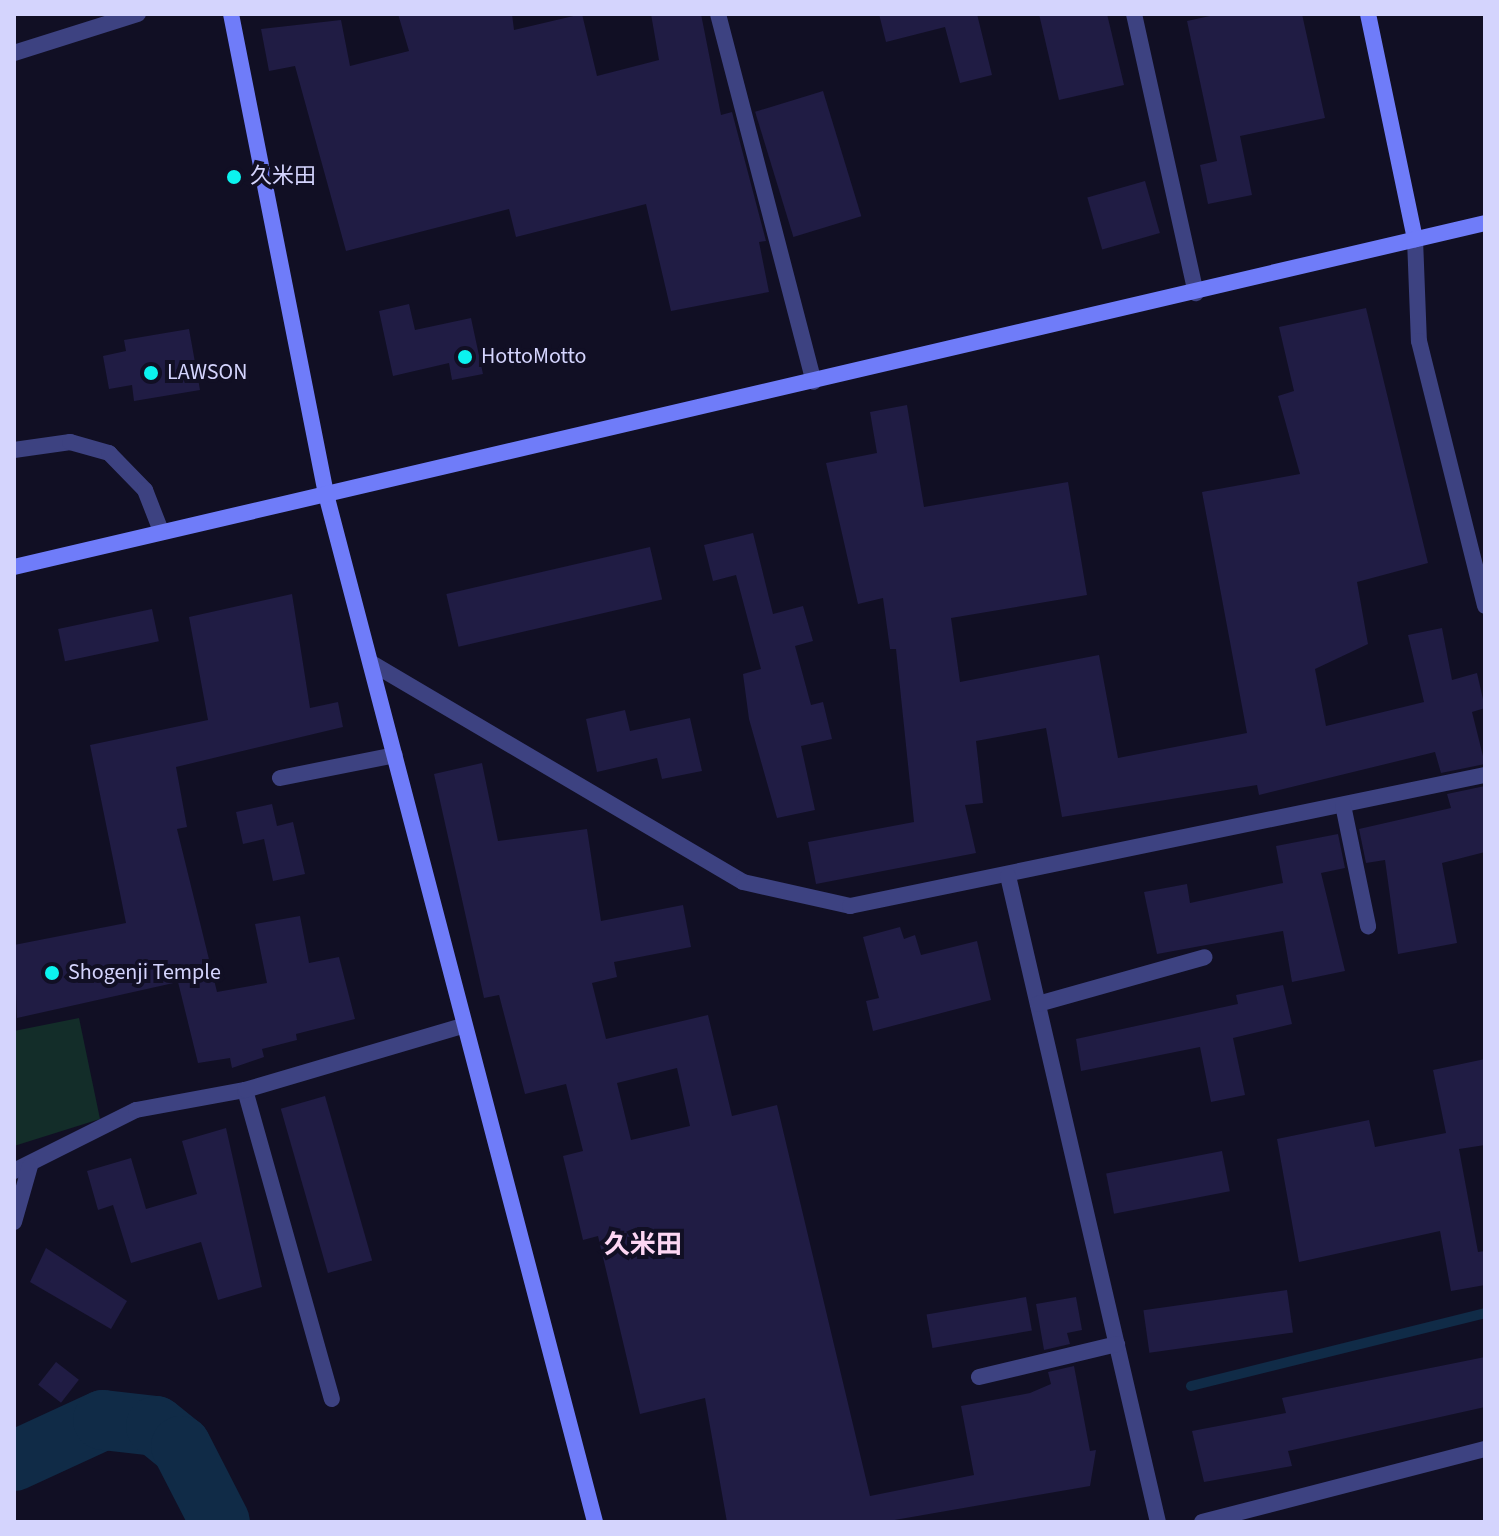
<!DOCTYPE html>
<meta charset="utf-8">
<style>
body{margin:0}
#map{position:relative;width:1499px;height:1536px;overflow:hidden;background:#110f24;font-family:"Source Sans 3","Noto Sans JP",sans-serif}
div>[style]{position:absolute}
.green>*{inset:0;background:#132d29}
.stream>*{height:10px;margin:-5px;padding:0 5px;transform-origin:5px;border-radius:5px;background:#102b47}
.river>*{height:60px;margin:-30px;padding:0 30px;transform-origin:30px;border-radius:30px;background:#102b47}
.building>*{inset:0;background:#201c44;transform-origin:0 0}
.street>*{height:16px;margin:-8px;padding:0 8px;transform-origin:8px;border-radius:8px;background:#3d4281}
.secondary>*{height:16px;margin:-8px;padding:0 8px;transform-origin:8px;border-radius:8px;background:#6f7cf9}
.dots>*{width:22px;height:22px;translate:-50% -50%;box-sizing:border-box;border:4px solid #110f24;border-radius:50%}
span{translate:-50% -50%;white-space:nowrap;text-align:center;line-height:1.15;-webkit-text-stroke:8px #110f24;paint-order:stroke}
.poi-label{font-size:22px;color:#d4d4fd}
.left{translate:0 -50%;text-align:left}
.quarter-label{font-size:26px;color:#fdd6f3;font-weight:700}
.frame{position:absolute;inset:0;border:16px solid #d4d4fd;pointer-events:none}
</style>
<div id="map">
<div class="green">
<div style="clip-path:polygon(79px 1018px,100px 1119px,14px 1146px,14px 1031px)"></div>
</div>
<div class="stream">
<div style="left:1191px;top:1386px;width:303px;rotate:-13.9deg"></div>
</div>
<div class="river">
<div style="left:14px;top:1461px;width:98px;rotate:-24.7deg"></div>
<div style="left:103px;top:1420px;width:53px;rotate:6.5deg"></div>
<div style="left:156px;top:1426px;width:32px;rotate:39deg"></div>
<div style="left:181px;top:1446px;width:85px;rotate:62.8deg"></div>
</div>
<div class="building">
<div style="clip-path:polygon(398px 14px,512px 14px,514px 30px,582px 14px,597px 76px,659px 60px,651px 14px,701px 14px,721px 115px,732px 112px,766px 241px,759px 242px,769px 292px,671px 311px,646px 204px,516px 237px,509px 209px,346px 251px,295px 66px,269px 71px,261px 29px,341px 20px,350px 66px,409px 51px)"></div>
<div style="clip-path:polygon(879px 14px,977px 14px,992px 75px,960px 83px,945px 27px,886px 42px)"></div>
<div style="clip-path:polygon(1039px 14px,1107px 14px,1124px 85px,1059px 100px)"></div>
<div style="clip-path:polygon(1219px 14px,1302px 14px,1325px 118px,1240px 136px,1252px 195px,1208px 204px,1200px 165px,1217px 161px,1187px 21px)"></div>
<div style="left:823px;top:91px;width:131px;height:71px;rotate:73deg"></div>
<div style="left:1145px;top:181px;width:54px;height:60px;rotate:74deg"></div>
<div style="clip-path:polygon(409px 304px,415px 330px,471px 318px,483px 374px,452px 380px,449px 363px,393px 376px,379px 311px)"></div>
<div style="clip-path:polygon(1366px 308px,1428px 563px,1357px 582px,1368px 644px,1315px 669px,1326px 726px,1424px 702px,1408px 635px,1442px 628px,1452px 680px,1477px 673px,1485px 708px,1472px 712px,1485px 764px,1441px 773px,1435px 752px,1259px 795px,1257px 785px,1062px 817px,1046px 728px,976px 741px,983px 803px,965px 805px,976px 853px,816px 884px,808px 842px,914px 822px,896px 649px,890px 649px,883px 598px,858px 604px,826px 463px,877px 453px,870px 412px,907px 405px,924px 507px,1068px 482px,1087px 595px,951px 618px,960px 682px,1099px 655px,1118px 758px,1247px 733px,1202px 492px,1300px 474px,1278px 396px,1294px 391px,1279px 327px)"></div>
<div style="clip-path:polygon(189px 329px,200px 390px,134px 401px,132px 385px,109px 389px,103px 356px,126px 351px,124px 340px)"></div>
<div style="clip-path:polygon(753px 533px,773px 614px,803px 606px,813px 641px,795px 646px,811px 705px,823px 702px,832px 739px,801px 746px,815px 810px,777px 818px,749px 719px,743px 674px,761px 669px,736px 575px,713px 581px,704px 545px)"></div>
<div style="left:650px;top:547px;width:54px;height:209px;rotate:77deg"></div>
<div style="clip-path:polygon(292px 594px,310px 708px,338px 702px,343px 727px,176px 767px,187px 827px,177px 829px,217px 992px,267px 983px,255px 924px,300px 916px,309px 963px,339px 957px,355px 1019px,296px 1034px,297px 1040px,262px 1049px,264px 1057px,232px 1068px,230px 1058px,198px 1063px,178px 982px,17px 1018px,14px 945px,126px 923px,90px 745px,208px 720px,189px 617px)"></div>
<div style="left:152px;top:609px;width:33px;height:96px;rotate:78deg"></div>
<div style="clip-path:polygon(625px 710px,630px 731px,690px 718px,702px 771px,662px 779px,657px 758px,597px 772px,586px 719px)"></div>
<div style="clip-path:polygon(evenodd,482px 763px,498px 841px,587px 829px,601px 921px,683px 905px,691px 947px,614px 962px,617px 977px,592px 983px,606px 1039px,708px 1015px,732px 1116px,777px 1105px,870px 1496px,974px 1475px,961px 1406px,1030px 1393px,1051px 1384px,1048px 1372px,1074px 1366px,1090px 1451px,1096px 1450px,1090px 1486px,883px 1522px,727px 1522px,705px 1398px,640px 1414px,598px 1236px,583px 1240px,563px 1156px,583px 1151px,566px 1084px,525px 1094px,499px 995px,484px 998px,434px 774px,482px 763px,677px 1068px,690px 1126px,631px 1140px,617px 1083px,677px 1068px)"></div>
<div style="clip-path:polygon(1485px 786px,1485px 852px,1442px 863px,1457px 943px,1398px 954px,1385px 860px,1366px 863px,1359px 829px,1451px 808px,1447px 794px)"></div>
<div style="clip-path:polygon(272px 804px,277px 826px,293px 822px,305px 874px,273px 881px,264px 839px,243px 844px,236px 812px)"></div>
<div style="clip-path:polygon(1338px 834px,1345px 868px,1321px 873px,1345px 971px,1292px 982px,1283px 931px,1157px 954px,1144px 892px,1187px 884px,1190px 903px,1283px 883px,1276px 846px)"></div>
<div style="clip-path:polygon(900px 927px,904px 939px,915px 935px,921px 955px,977px 941px,991px 1000px,873px 1031px,866px 1001px,879px 998px,863px 937px)"></div>
<div style="clip-path:polygon(1283px 985px,1292px 1024px,1233px 1038px,1245px 1095px,1211px 1102px,1200px 1047px,1081px 1071px,1076px 1039px,1238px 1004px,1236px 995px)"></div>
<div style="clip-path:polygon(1485px 1059px,1485px 1145px,1459px 1149px,1478px 1252px,1485px 1251px,1485px 1285px,1451px 1291px,1440px 1231px,1299px 1262px,1277px 1139px,1369px 1120px,1375px 1147px,1446px 1133px,1433px 1070px)"></div>
<div style="left:325px;top:1096px;width:171px;height:46px;rotate:74deg"></div>
<div style="clip-path:polygon(226px 1128px,262px 1287px,218px 1300px,201px 1242px,131px 1263px,113px 1205px,98px 1210px,87px 1171px,131px 1158px,146px 1209px,197px 1194px,182px 1141px)"></div>
<div style="left:1222px;top:1151px;width:41px;height:118px;rotate:79deg"></div>
<div style="clip-path:polygon(46px 1248px,127px 1301px,111px 1329px,30px 1282px)"></div>
<div style="left:1287px;top:1290px;width:43px;height:145px;rotate:82deg"></div>
<div style="left:1026px;top:1297px;width:34px;height:101px;rotate:80deg"></div>
<div style="clip-path:polygon(1076px 1297px,1082px 1330px,1067px 1333px,1070px 1344px,1044px 1350px,1036px 1304px)"></div>
<div style="clip-path:polygon(1485px 1357px,1485px 1407px,1288px 1451px,1292px 1466px,1204px 1482px,1192px 1431px,1286px 1413px,1282px 1398px)"></div>
<div style="left:56px;top:1362px;width:29px;height:29px;rotate:38deg"></div>
</div>
<div class="street">
<div style="left:718px;top:14px;width:380px;rotate:75.4deg"></div>
<div style="left:1134px;top:14px;width:286px;rotate:77.5deg"></div>
<div style="left:14px;top:53px;width:130px;rotate:-17.5deg"></div>
<div style="left:1415px;top:239px;width:102px;rotate:87.8deg"></div>
<div style="left:1419px;top:341px;width:273px;rotate:76deg"></div>
<div style="left:14px;top:450px;width:57px;rotate:-8.1deg"></div>
<div style="left:70px;top:442px;width:41px;rotate:15.8deg"></div>
<div style="left:109px;top:453px;width:52px;rotate:45.8deg"></div>
<div style="left:145px;top:490px;width:44px;rotate:68.7deg"></div>
<div style="left:373px;top:664px;width:429px;rotate:30.5deg"></div>
<div style="left:743px;top:882px;width:110px;rotate:12.6deg"></div>
<div style="left:850px;top:906px;width:648px;rotate:-11.66deg"></div>
<div style="left:280px;top:778px;width:117px;rotate:-11.3deg"></div>
<div style="left:1343px;top:805px;width:124px;rotate:78.3deg"></div>
<div style="left:1008px;top:876px;width:663px;rotate:76.93deg"></div>
<div style="left:1038px;top:1004px;width:173px;rotate:-15.7deg"></div>
<div style="left:245px;top:1090px;width:321px;rotate:74.3deg"></div>
<div style="left:14px;top:1171px;width:136px;rotate:-26.6deg"></div>
<div style="left:136px;top:1110px;width:111px;rotate:-10.4deg"></div>
<div style="left:245px;top:1090px;width:226px;rotate:-16.4deg"></div>
<div style="left:14px;top:1222px;width:58px;rotate:-74.1deg"></div>
<div style="left:979px;top:1377px;width:142px;rotate:-13.4deg"></div>
<div style="left:1202px;top:1522px;width:292px;rotate:-14.5deg"></div>
</div>
<div class="secondary">
<div style="left:231px;top:14px;width:493px;rotate:78.8deg"></div>
<div style="left:327px;top:498px;width:1058px;rotate:75.33deg"></div>
<div style="left:1368px;top:14px;width:230px;rotate:78.2deg"></div>
<div style="left:14px;top:567px;width:1511px;rotate:-13.16deg"></div>
</div>
<div class="dots">
<div style="left:234px;top:177px;background:#0bf3ef"></div>
<div style="left:465px;top:357px;background:#0bf3ef"></div>
<div style="left:151px;top:373px;background:#0bf3ef"></div>
<div style="left:52px;top:973px;background:#0bf3ef"></div>
</div>
<div class="poi-label">
<span class="left" style="left:250px;top:177px">久米田</span>
<span class="left" style="left:481px;top:357px">HottoMotto</span>
<span class="left" style="left:167px;top:373px">LAWSON</span>
<span class="left" style="left:68px;top:973px">Shogenji Temple</span>
</div>
<div class="quarter-label">
<span style="left:643px;top:1245px">久米田</span>
</div>
<div class="frame"></div>
</div>
